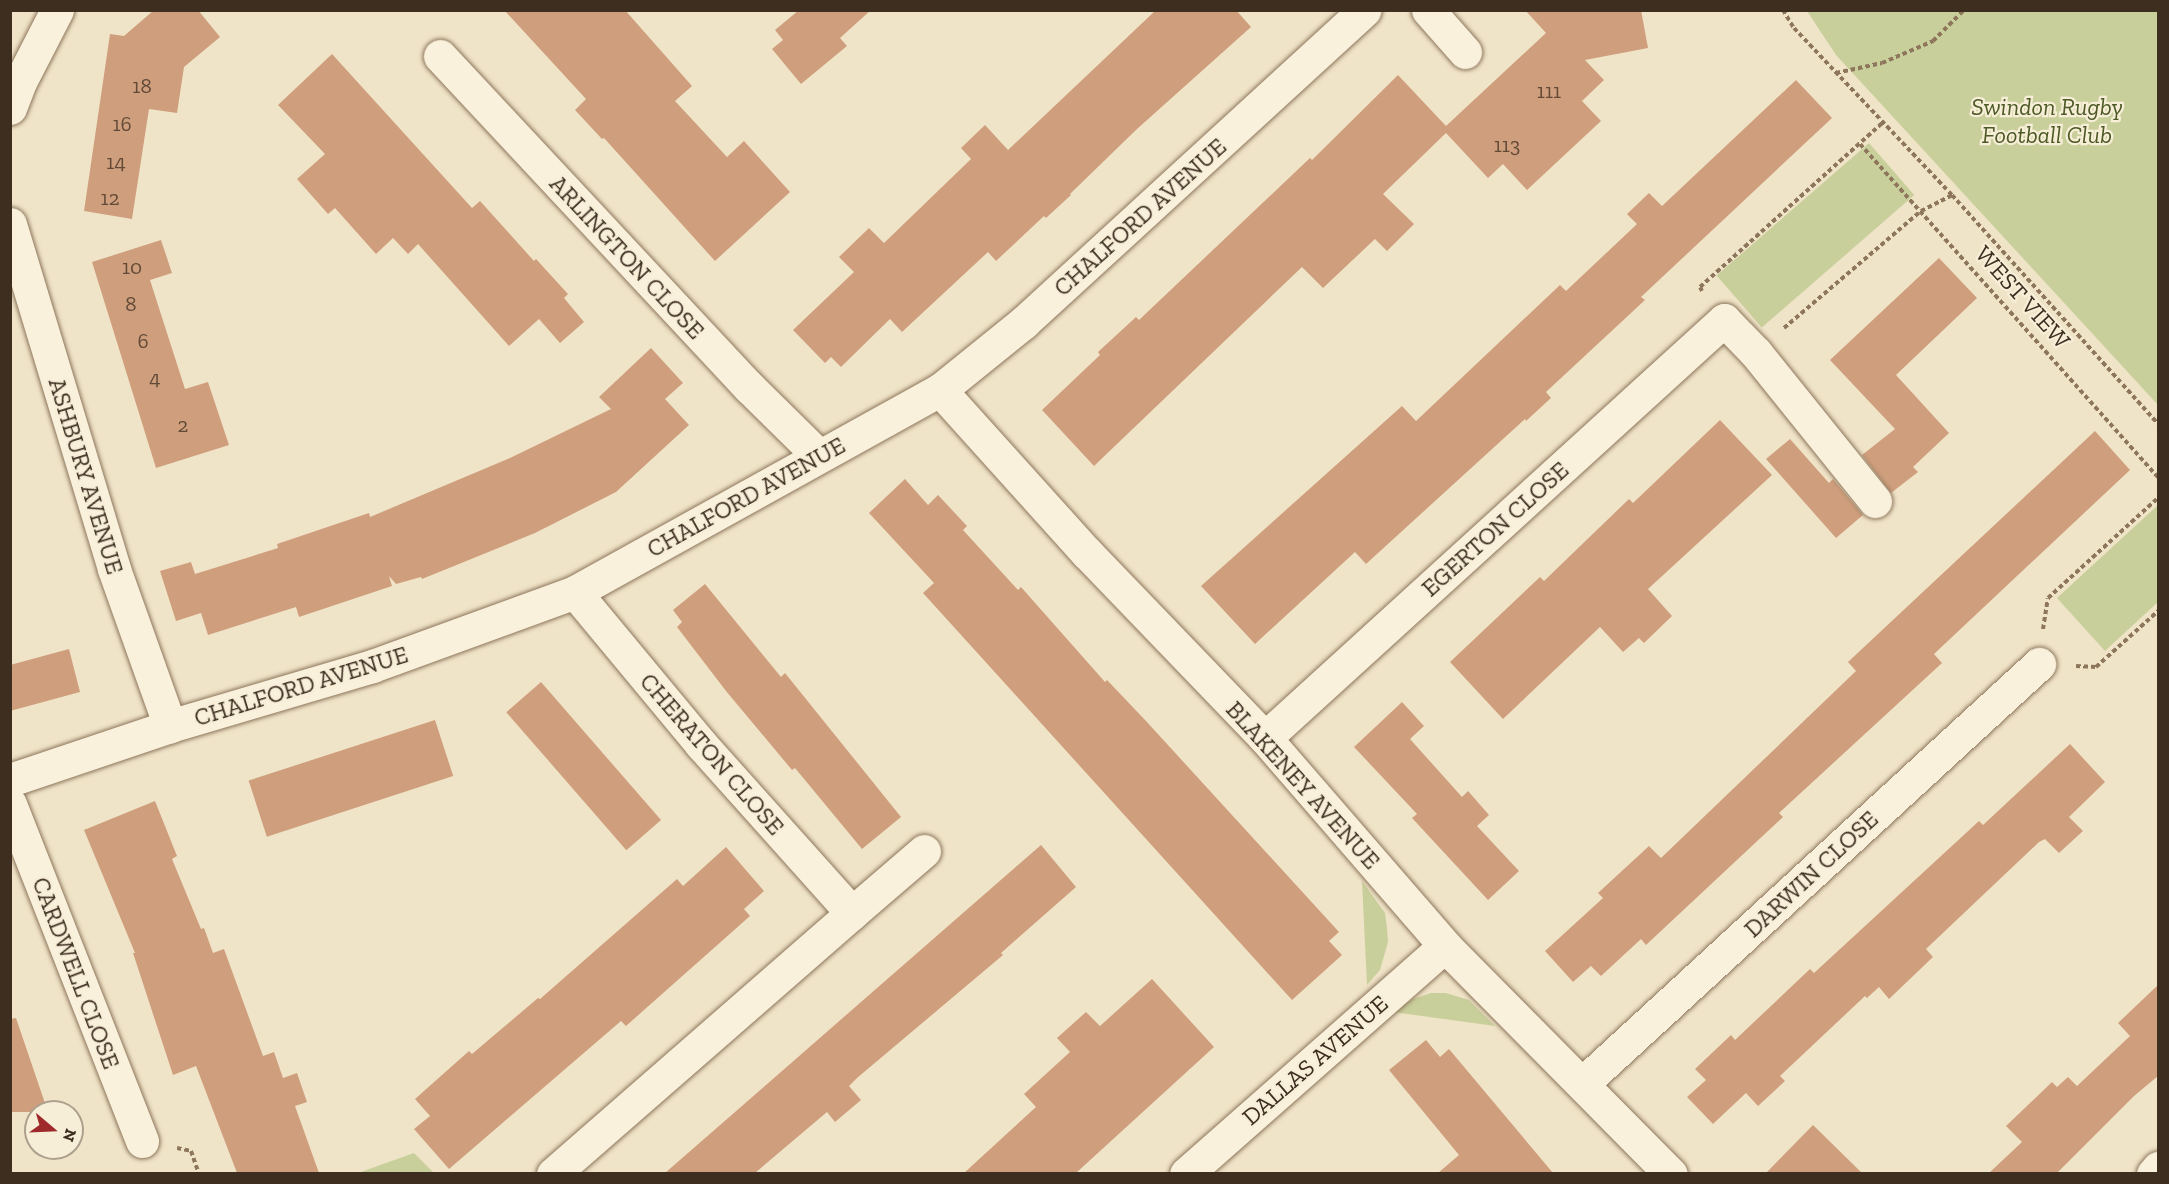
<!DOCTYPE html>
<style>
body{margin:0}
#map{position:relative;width:2169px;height:1184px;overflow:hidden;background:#f0e4c8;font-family:"Zilla Slab",serif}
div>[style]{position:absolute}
.green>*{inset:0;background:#c9cf9b;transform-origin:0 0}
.building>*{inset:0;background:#cf9f7d;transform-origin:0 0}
.path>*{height:4px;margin-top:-2px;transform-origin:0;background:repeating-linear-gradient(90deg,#8d765c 0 4.5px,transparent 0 7.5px)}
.roads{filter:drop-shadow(0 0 2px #8d765c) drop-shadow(0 0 2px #8d765c)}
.minor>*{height:33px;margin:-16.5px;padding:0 16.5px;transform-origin:16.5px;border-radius:16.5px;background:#faf1dc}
span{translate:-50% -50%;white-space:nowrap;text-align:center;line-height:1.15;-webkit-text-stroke:4.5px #f7eed8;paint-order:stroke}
.number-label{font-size:21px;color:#624a37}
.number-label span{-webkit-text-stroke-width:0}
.park-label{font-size:24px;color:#4d5a26;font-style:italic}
.street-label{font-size:24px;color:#3d2e20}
.frame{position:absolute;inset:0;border:12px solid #3d2e20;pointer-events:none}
.north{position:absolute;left:24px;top:1100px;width:60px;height:60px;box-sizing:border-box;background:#f7eed8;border:2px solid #ada18e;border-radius:50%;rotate:109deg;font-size:16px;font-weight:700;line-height:24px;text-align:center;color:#3d2e20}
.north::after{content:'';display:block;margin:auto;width:21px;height:27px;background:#9e2a2b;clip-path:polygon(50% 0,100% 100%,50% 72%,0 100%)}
</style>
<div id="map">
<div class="green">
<div style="clip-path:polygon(1807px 11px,2158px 11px,2158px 405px,1836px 55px)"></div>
<div style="left:1869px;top:143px;width:69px;height:202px;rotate:49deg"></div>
<div style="clip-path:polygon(2158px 505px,2158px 602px,2105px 651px,2057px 598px)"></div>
<div style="clip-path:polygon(1362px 881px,1385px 913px,1387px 928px,1388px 942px,1380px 970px,1367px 985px)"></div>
<div style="clip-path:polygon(1431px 993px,1446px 993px,1469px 1000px,1495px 1026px,1393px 1012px,1413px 999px)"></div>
<div style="clip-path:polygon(414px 1153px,434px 1173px,358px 1173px)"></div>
</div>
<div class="building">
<div style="clip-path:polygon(154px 10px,198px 10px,220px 37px,184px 67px,177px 113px,149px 109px,132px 219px,84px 211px,110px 34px,124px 36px)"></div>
<div style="clip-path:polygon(504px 10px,625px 10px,692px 86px,675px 101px,727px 157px,744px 141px,790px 192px,715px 261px,604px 138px,602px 139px,575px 110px,586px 99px)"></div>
<div style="clip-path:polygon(799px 10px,871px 10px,840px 38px,847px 46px,801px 84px,772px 49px,783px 40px,775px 30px)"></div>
<div style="clip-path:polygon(1156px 10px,1236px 10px,1251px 27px,1137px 129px,1070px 194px,1071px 195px,1046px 218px,1044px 216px,996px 261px,988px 252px,902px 332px,890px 319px,841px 367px,831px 357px,825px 363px,793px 330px,854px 272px,839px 257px,869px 228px,884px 243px,971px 159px,961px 148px,985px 125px,1008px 150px)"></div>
<div style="clip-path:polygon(1525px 10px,1641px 10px,1648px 48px,1585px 60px,1604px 80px,1582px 101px,1601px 121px,1527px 190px,1503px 164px,1488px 178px,1446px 133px,1383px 194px,1414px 224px,1387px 251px,1375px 239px,1323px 288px,1302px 267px,1094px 466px,1042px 410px,1100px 355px,1098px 352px,1136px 317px,1139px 320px,1310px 158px,1312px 160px,1398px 75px,1446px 126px,1546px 33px)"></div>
<div style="clip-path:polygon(332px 54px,472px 208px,480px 201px,534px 261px,536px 259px,568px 294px,564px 298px,584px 322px,560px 343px,539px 319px,509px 346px,418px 244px,408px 254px,393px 238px,376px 254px,335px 208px,328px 214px,297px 179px,325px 154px,278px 105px)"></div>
<div style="clip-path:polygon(1796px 80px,1832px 118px,1641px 297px,1645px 300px,1546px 392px,1551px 398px,1526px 421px,1525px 419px,1366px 564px,1355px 552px,1255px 644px,1201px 586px,1402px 406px,1416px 421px,1560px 285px,1566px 291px,1637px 224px,1627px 214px,1649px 193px,1662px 206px)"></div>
<div style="clip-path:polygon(161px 240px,172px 273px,150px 280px,185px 389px,208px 382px,229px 445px,156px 468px,92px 262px)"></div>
<div style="clip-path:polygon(1939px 258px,1977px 298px,1896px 375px,1949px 433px,1913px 467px,1918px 472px,1891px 493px,1862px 455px,1895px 429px,1830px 360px)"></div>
<div style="clip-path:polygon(651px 348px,683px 383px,665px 399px,689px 425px,616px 492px,535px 533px,422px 579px,421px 577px,396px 584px,389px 576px,392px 586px,299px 617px,296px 607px,208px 635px,201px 613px,176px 621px,160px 571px,191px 562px,195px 574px,278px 548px,277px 544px,369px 513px,370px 517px,510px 458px,611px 409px,599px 397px)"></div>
<div style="clip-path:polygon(1720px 420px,1772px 475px,1648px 589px,1672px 616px,1644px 643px,1639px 638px,1623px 652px,1600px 627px,1503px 719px,1450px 662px,1540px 577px,1544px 581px,1629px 499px,1633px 503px)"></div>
<div style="clip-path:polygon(2095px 431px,2130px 470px,1934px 654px,1942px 663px,1779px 813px,1783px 817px,1646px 945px,1641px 939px,1601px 976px,1591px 966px,1573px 982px,1545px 951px,1603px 898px,1598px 893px,1649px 846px,1661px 858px,1856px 671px,1848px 662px)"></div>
<div style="clip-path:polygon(1790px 439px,1829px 483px,1833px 479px,1863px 515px,1836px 538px,1766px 459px)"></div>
<div style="clip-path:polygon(905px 479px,928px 505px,938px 495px,967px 526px,963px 530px,1018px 590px,1021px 587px,1105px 682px,1107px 680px,1146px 721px,1339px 932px,1329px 941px,1342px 955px,1292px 1000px,923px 593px,934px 583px,869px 513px)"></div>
<div style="clip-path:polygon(705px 584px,781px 677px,785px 673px,901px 817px,862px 849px,795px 768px,792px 770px,726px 691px,677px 627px,682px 622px,673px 610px)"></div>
<div style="clip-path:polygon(69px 649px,80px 692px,10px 711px,10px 665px)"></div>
<div style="left:541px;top:682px;width:183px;height:46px;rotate:49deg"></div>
<div style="clip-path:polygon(1402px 702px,1424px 726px,1410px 739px,1462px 797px,1468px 791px,1489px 815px,1477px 826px,1519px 871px,1488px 900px,1412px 818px,1417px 814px,1354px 747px)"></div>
<div style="left:435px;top:720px;width:59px;height:196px;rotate:72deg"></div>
<div style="clip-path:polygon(2070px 744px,2105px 782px,2069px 817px,2083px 831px,2059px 853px,2045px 839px,2039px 842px,1926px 949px,1933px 957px,1889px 999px,1879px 987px,1867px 998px,1865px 996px,1780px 1076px,1785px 1081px,1758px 1106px,1746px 1093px,1713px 1124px,1687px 1097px,1706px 1080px,1695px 1069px,1731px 1035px,1735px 1040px,1810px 969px,1814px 973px,1979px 821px,1983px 825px)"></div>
<div style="clip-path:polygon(155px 801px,177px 856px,172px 859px,201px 929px,204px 928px,213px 953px,224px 949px,263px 1056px,274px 1052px,283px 1078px,297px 1073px,307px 1102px,295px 1106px,319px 1173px,237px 1173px,196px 1066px,173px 1075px,133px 953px,135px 953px,84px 830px)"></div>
<div style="clip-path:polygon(1041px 845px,1076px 887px,1001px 953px,1003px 955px,857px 1078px,849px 1086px,861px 1100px,835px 1122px,827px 1112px,755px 1173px,665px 1173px)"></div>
<div style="clip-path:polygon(726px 847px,764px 891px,744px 909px,750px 916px,626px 1026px,621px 1021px,449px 1169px,414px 1129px,430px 1116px,415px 1099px,469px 1051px,472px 1054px,538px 998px,540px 999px,677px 879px,683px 886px)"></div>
<div style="clip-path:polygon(1152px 979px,1214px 1047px,1076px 1173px,964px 1173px,1036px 1107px,1024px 1094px,1070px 1052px,1057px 1038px,1086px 1012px,1100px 1026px)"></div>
<div style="clip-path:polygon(2158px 985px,2158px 1076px,2134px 1096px,2057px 1173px,1989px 1173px,2022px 1142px,2006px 1126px,2052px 1082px,2057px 1087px,2068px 1077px,2077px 1086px,2130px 1036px,2118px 1023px)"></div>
<div style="clip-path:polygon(16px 1018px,48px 1112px,10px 1112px,10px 1019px)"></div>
<div style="clip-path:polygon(1426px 1040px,1440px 1057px,1449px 1049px,1553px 1173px,1438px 1173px,1459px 1155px,1389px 1070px)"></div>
<div style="clip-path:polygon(1813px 1125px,1862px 1173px,1766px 1173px)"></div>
</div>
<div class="path">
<div style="left:1783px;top:10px;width:21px;rotate:59deg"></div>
<div style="left:1794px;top:28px;width:230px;rotate:46.6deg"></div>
<div style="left:1952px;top:195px;width:308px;rotate:48deg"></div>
<div style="left:1836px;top:73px;width:47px;rotate:-12.3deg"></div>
<div style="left:1882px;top:63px;width:56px;rotate:-23.3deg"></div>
<div style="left:1933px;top:41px;width:44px;rotate:-45deg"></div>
<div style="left:1860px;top:144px;width:447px;rotate:48.2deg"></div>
<div style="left:1702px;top:291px;width:4px;rotate:-117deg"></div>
<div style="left:1700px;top:287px;width:246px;rotate:-42deg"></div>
<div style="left:1784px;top:328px;width:180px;rotate:-40.5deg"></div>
<div style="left:1921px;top:211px;width:35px;rotate:-27deg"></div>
<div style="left:2043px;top:629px;width:31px;rotate:-81deg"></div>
<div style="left:2048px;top:598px;width:149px;rotate:-42.3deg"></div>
<div style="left:2076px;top:666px;width:20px;rotate:3deg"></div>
<div style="left:2096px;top:667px;width:84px;rotate:-42.1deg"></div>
<div style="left:177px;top:1148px;width:14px;rotate:12deg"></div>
<div style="left:191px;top:1151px;width:24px;rotate:71deg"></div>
</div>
<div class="roads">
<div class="minor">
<div style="left:1428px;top:10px;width:56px;rotate:48.6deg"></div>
<div style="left:440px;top:56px;width:453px;rotate:47deg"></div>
<div style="left:749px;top:387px;width:97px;rotate:44.6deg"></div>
<div style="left:10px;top:108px;width:28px;rotate:-69deg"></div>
<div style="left:20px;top:82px;width:81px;rotate:-62.8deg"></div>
<div style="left:10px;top:224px;width:360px;rotate:73.2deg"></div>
<div style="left:114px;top:569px;width:167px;rotate:70.4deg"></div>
<div style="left:940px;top:390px;width:219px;rotate:48deg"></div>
<div style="left:1087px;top:553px;width:257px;rotate:46.1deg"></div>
<div style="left:1265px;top:738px;width:275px;rotate:49.1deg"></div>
<div style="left:1445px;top:946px;width:321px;rotate:45.3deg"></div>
<div style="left:1265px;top:738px;width:621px;rotate:-42.32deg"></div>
<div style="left:1724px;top:320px;width:46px;rotate:45.9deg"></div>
<div style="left:1756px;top:353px;width:190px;rotate:51.2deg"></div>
<div style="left:10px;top:780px;width:169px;rotate:-18.6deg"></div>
<div style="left:170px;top:726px;width:211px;rotate:-16.5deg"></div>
<div style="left:372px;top:666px;width:216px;rotate:-20deg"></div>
<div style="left:575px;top:592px;width:417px;rotate:-29deg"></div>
<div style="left:940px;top:390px;width:107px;rotate:-38.9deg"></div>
<div style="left:1023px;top:323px;width:463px;rotate:-42.5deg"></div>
<div style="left:10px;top:804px;width:362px;rotate:68.6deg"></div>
<div style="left:852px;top:913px;width:95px;rotate:-40.7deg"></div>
<div style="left:1582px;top:1084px;width:621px;rotate:-42.58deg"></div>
<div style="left:553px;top:1174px;width:397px;rotate:-41.1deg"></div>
<div style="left:852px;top:913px;width:227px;rotate:-131.8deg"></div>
<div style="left:701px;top:744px;width:197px;rotate:-129.7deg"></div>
<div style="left:1186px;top:1174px;width:345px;rotate:-41.4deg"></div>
<div style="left:2153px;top:1174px;width:8px;rotate:-50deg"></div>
</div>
</div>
<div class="number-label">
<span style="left:142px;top:86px">18</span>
<span style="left:1549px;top:91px">111</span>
<span style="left:122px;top:124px">16</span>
<span style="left:1507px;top:145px">113</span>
<span style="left:116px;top:162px">14</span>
<span style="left:110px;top:198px">12</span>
<span style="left:132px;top:267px">10</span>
<span style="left:131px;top:304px">8</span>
<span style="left:143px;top:341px">6</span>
<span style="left:155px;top:378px">4</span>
<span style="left:183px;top:425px">2</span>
</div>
<div class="park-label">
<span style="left:2047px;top:121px">Swindon Rugby<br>Football Club</span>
</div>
<div class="street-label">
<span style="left:1140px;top:217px;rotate:-42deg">CHALFORD AVENUE</span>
<span style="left:627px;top:257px;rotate:47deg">ARLINGTON CLOSE</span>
<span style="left:2023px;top:297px;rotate:48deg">WEST VIEW</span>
<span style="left:86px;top:476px;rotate:73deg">ASHBURY AVENUE</span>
<span style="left:746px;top:497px;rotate:-29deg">CHALFORD AVENUE</span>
<span style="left:1495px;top:529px;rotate:-42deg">EGERTON CLOSE</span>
<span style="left:301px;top:686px;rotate:-17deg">CHALFORD AVENUE</span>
<span style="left:712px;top:754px;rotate:49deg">CHERATON CLOSE</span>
<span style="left:1303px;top:785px;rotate:48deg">BLAKENEY AVENUE</span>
<span style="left:1811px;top:874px;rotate:-43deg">DARWIN CLOSE</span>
<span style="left:76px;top:973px;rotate:69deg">CARDWELL CLOSE</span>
<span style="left:1315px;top:1060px;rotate:-41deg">DALLAS AVENUE</span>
</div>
<div class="frame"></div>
<div class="north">N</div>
</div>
